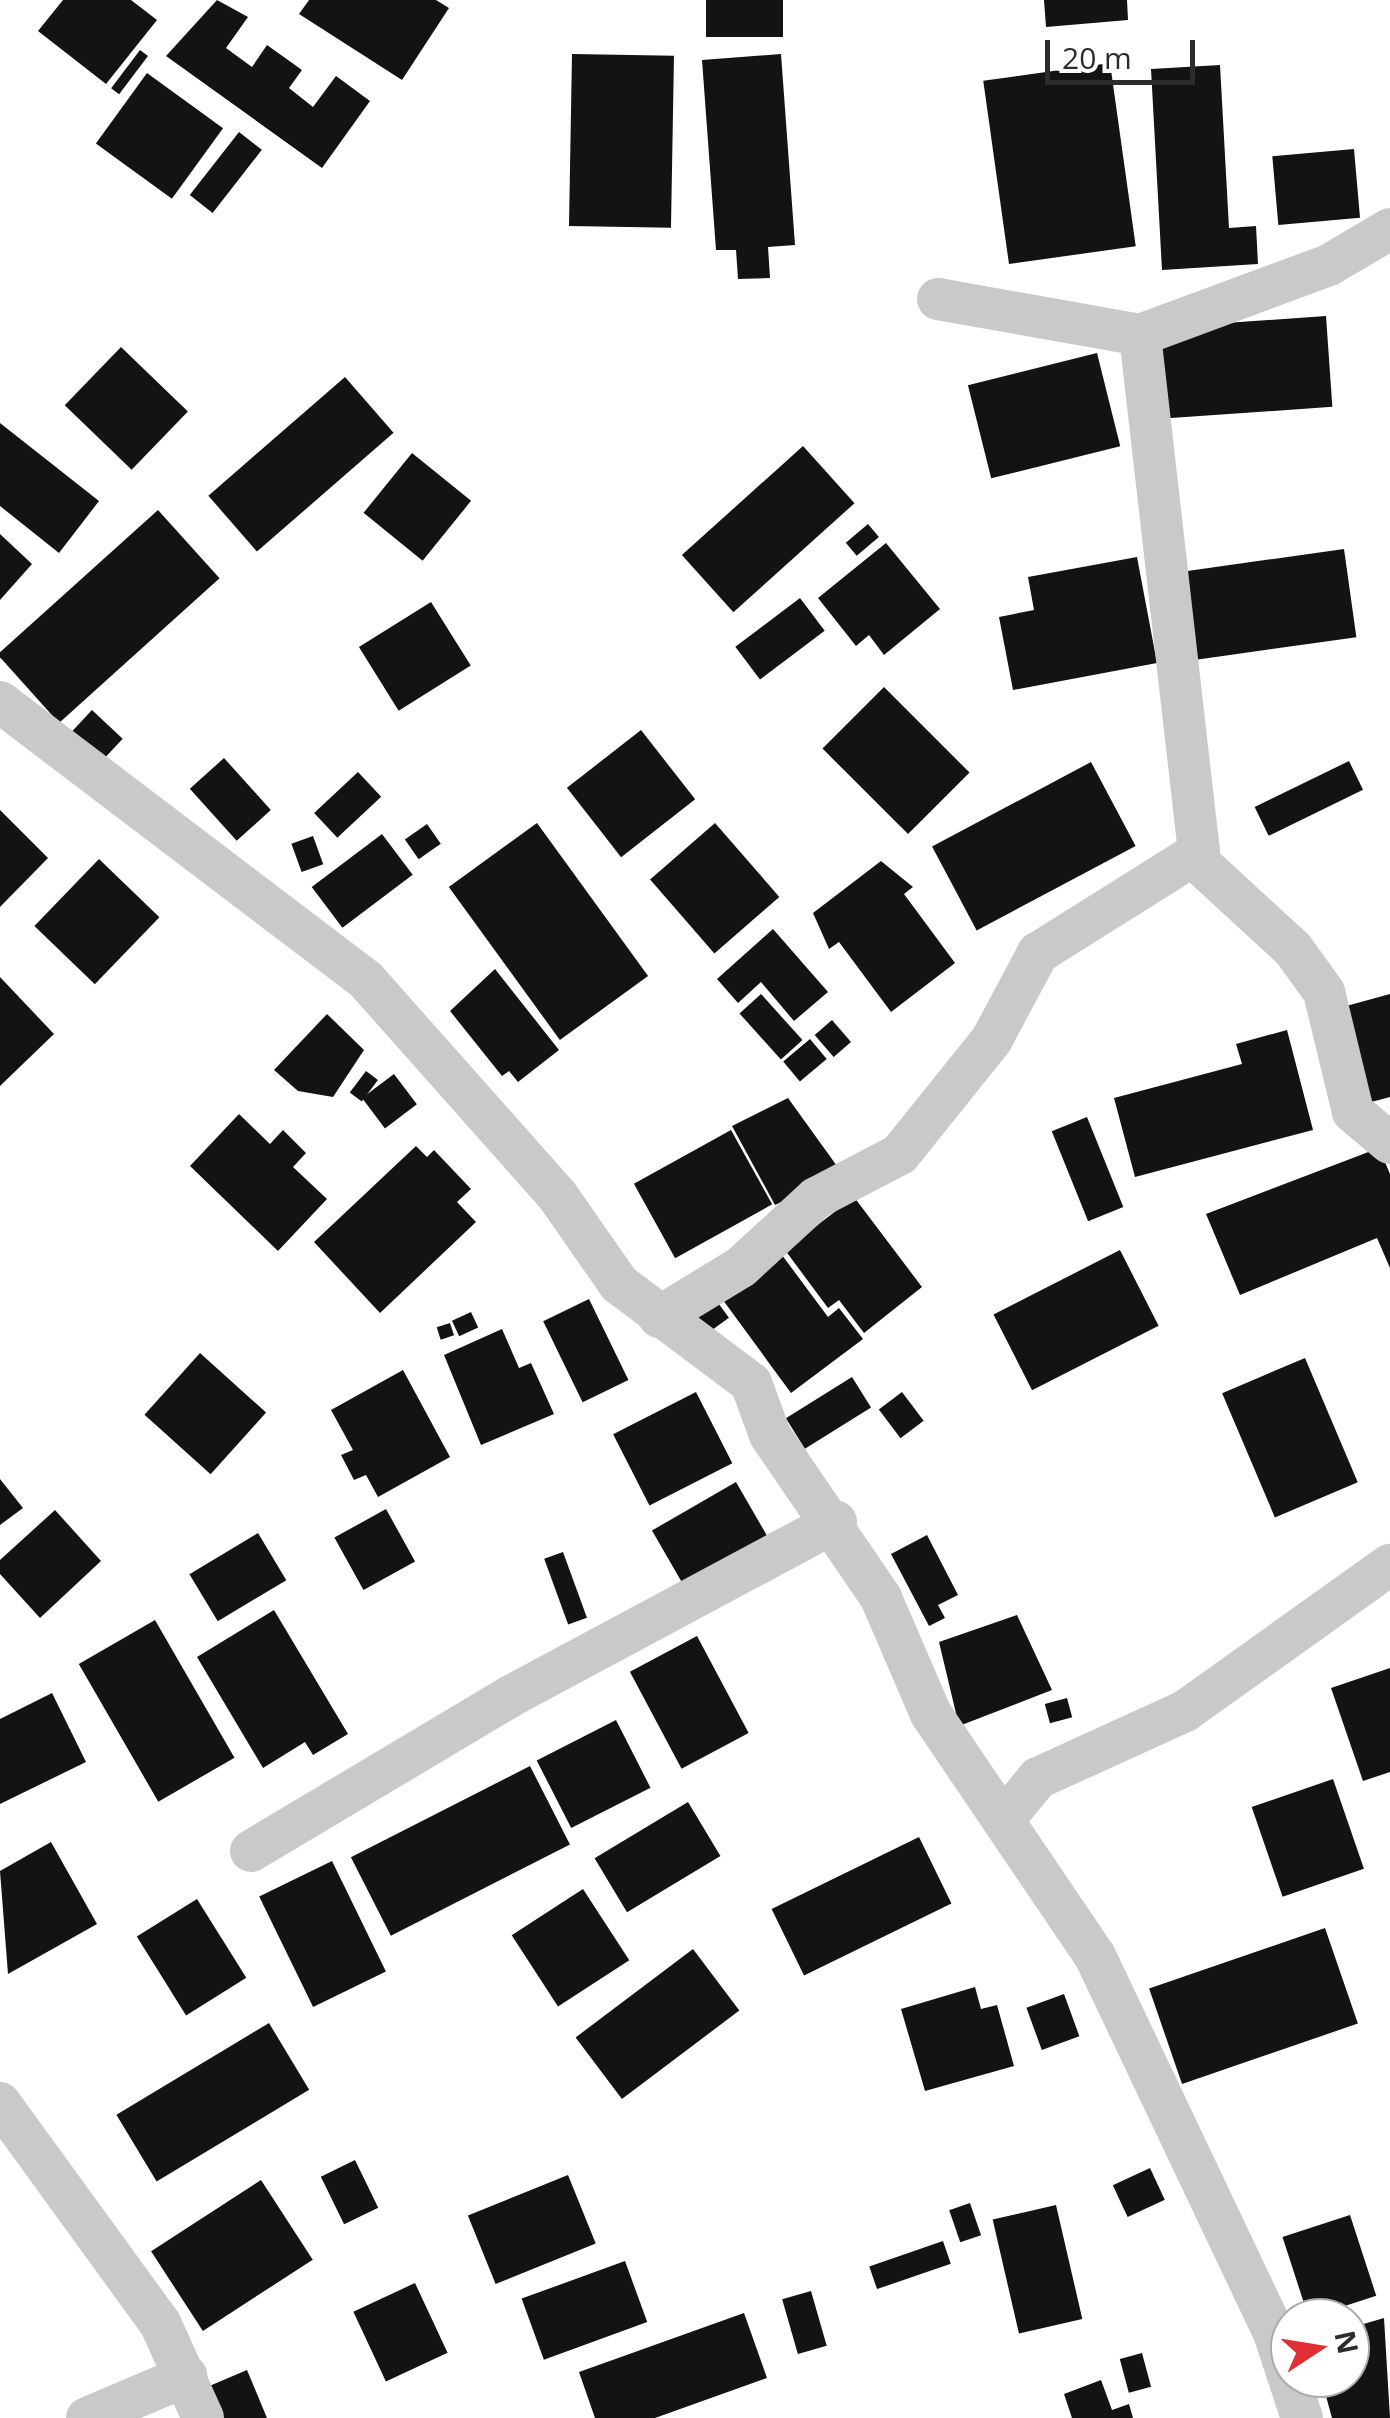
<!DOCTYPE html>
<style>
body{margin:0}
#map{position:relative;width:1390px;height:2418px;overflow:hidden;background:#fff;font-family:"Open Sans",sans-serif}
div>[style]{position:absolute}
.building>*{inset:0;background:#131313;transform-origin:0 0}
.minor>*{height:42px;margin:-21px;padding:0 21px;transform-origin:21px;border-radius:21px;background:#c9c9c9}
span{translate:-50% -50%;white-space:nowrap;text-align:center;line-height:1.15;-webkit-text-stroke:10px #fff;paint-order:stroke}
.north{position:absolute;left:1270px;top:2298px;width:100px;height:100px;box-sizing:border-box;background:#fff;border:2px solid #ababab;border-radius:50%;rotate:78deg;font-size:28px;font-weight:700;line-height:40px;text-align:center;color:#2c2c2c}
.north::after{content:'';display:block;margin:auto;width:35px;height:45px;background:#e22f33;clip-path:polygon(50% 0,100% 100%,50% 72%,0 100%)}
.scale{position:absolute;left:1045px;top:40px;width:150px;height:45px;box-sizing:border-box;border:5px solid #2c2c2c;border-top:0;padding-left:12px;font-size:30px;line-height:35px;white-space:nowrap;color:#2c2c2c;-webkit-text-stroke:8px #fff;paint-order:stroke}
</style>
<div id="map">
<div class="building">
<div style="clip-path:polygon(63px 0,131px 0,157px 20px,106px 84px,38px 31px)"></div>
<div style="clip-path:polygon(217px 0,248px 17px,226px 48px,252px 67px,267px 45px,302px 70px,289px 88px,313px 107px,336px 76px,370px 101px,322px 168px,166px 56px)"></div>
<div style="clip-path:polygon(309px 0,436px 0,449px 8px,402px 80px,299px 14px)"></div>
<div style="left:706px;top:0;width:77px;height:37px"></div>
<div style="clip-path:polygon(1044px 0,1127px 0,1128px 20px,1046px 27px)"></div>
<div style="left:140px;top:50px;width:10px;height:48px;rotate:37deg"></div>
<div style="left:572px;top:54px;width:102px;height:172px;rotate:1deg"></div>
<div style="clip-path:polygon(781px 54px,795px 245px,768px 247px,770px 278px,738px 279px,736px 250px,716px 250px,702px 60px)"></div>
<div style="left:1110px;top:63px;width:185px;height:128px;rotate:82deg"></div>
<div style="clip-path:polygon(1220px 65px,1229px 228px,1256px 226px,1258px 264px,1162px 270px,1151px 69px)"></div>
<div style="left:147px;top:73px;width:94px;height:87px;rotate:36deg"></div>
<div style="left:239px;top:132px;width:29px;height:80px;rotate:38deg"></div>
<div style="left:1354px;top:149px;width:69px;height:82px;rotate:85deg"></div>
<div style="left:1326px;top:316px;width:91px;height:169px;rotate:86deg"></div>
<div style="left:121px;top:347px;width:93px;height:81px;rotate:44deg"></div>
<div style="left:1097px;top:353px;width:96px;height:133px;rotate:76deg"></div>
<div style="left:345px;top:377px;width:74px;height:181px;rotate:49deg"></div>
<div style="clip-path:polygon(0 423px,99px 501px,59px 553px,0 506px)"></div>
<div style="left:803px;top:446px;width:77px;height:163px;rotate:48deg"></div>
<div style="left:412px;top:453px;width:76px;height:77px;rotate:39deg"></div>
<div style="left:158px;top:510px;width:92px;height:216px;rotate:48deg"></div>
<div style="left:868px;top:524px;width:17px;height:29px;rotate:50deg"></div>
<div style="clip-path:polygon(0 534px,32px 564px,0 600px)"></div>
<div style="clip-path:polygon(886px 543px,940px 609px,884px 655px,869px 635px,856px 646px,818px 598px)"></div>
<div style="left:1344px;top:549px;width:89px;height:167px;rotate:82deg"></div>
<div style="clip-path:polygon(1137px 557px,1157px 663px,1013px 690px,999px 617px,1034px 610px,1028px 577px)"></div>
<div style="left:800px;top:598px;width:41px;height:81px;rotate:53deg"></div>
<div style="left:431px;top:602px;width:75px;height:85px;rotate:58deg"></div>
<div style="left:884px;top:687px;width:121px;height:87px;rotate:45deg"></div>
<div style="left:92px;top:710px;width:42px;height:38px;rotate:43deg"></div>
<div style="left:641px;top:730px;width:88px;height:94px;rotate:52deg"></div>
<div style="left:224px;top:758px;width:70px;height:46px;rotate:48deg"></div>
<div style="left:1349px;top:761px;width:32px;height:105px;rotate:64deg"></div>
<div style="left:1091px;top:762px;width:95px;height:180px;rotate:62deg"></div>
<div style="left:358px;top:772px;width:34px;height:60px;rotate:47deg"></div>
<div style="clip-path:polygon(0 810px,48px 858px,0 907px)"></div>
<div style="left:537px;top:823px;width:189px;height:109px;rotate:54deg"></div>
<div style="left:715px;top:823px;width:98px;height:86px;rotate:49deg"></div>
<div style="left:427px;top:824px;width:24px;height:27px;rotate:55deg"></div>
<div style="left:382px;top:834px;width:51px;height:88px;rotate:53deg"></div>
<div style="left:313px;top:836px;width:30px;height:23px;rotate:70deg"></div>
<div style="left:99px;top:859px;width:84px;height:93px;rotate:44deg"></div>
<div style="clip-path:polygon(881px 861px,913px 887px,904px 894px,955px 963px,891px 1012px,839px 942px,829px 949px,813px 913px)"></div>
<div style="clip-path:polygon(773px 929px,828px 992px,794px 1021px,761px 982px,738px 1003px,717px 979px)"></div>
<div style="clip-path:polygon(495px 969px,559px 1050px,518px 1082px,509px 1071px,502px 1076px,450px 1011px)"></div>
<div style="clip-path:polygon(0 977px,54px 1034px,0 1086px)"></div>
<div style="left:761px;top:994px;width:62px;height:29px;rotate:48deg"></div>
<div style="clip-path:polygon(1390px 994px,1390px 1097px,1364px 1104px,1339px 1008px)"></div>
<div style="clip-path:polygon(327px 1014px,364px 1050px,333px 1097px,298px 1091px,274px 1070px)"></div>
<div style="left:832px;top:1020px;width:29px;height:23px;rotate:49deg"></div>
<div style="clip-path:polygon(1287px 1030px,1313px 1130px,1135px 1177px,1114px 1098px,1242px 1064px,1236px 1044px)"></div>
<div style="left:810px;top:1039px;width:26px;height:35px;rotate:50deg"></div>
<div style="left:366px;top:1071px;width:15px;height:27px;rotate:37deg"></div>
<div style="left:394px;top:1074px;width:38px;height:40px;rotate:53deg"></div>
<div style="clip-path:polygon(788px 1098px,842px 1173px,775px 1205px,732px 1126px)"></div>
<div style="clip-path:polygon(239px 1114px,270px 1144px,283px 1130px,306px 1153px,293px 1167px,327px 1199px,278px 1251px,190px 1166px)"></div>
<div style="left:1087px;top:1117px;width:97px;height:38px;rotate:68deg"></div>
<div style="left:731px;top:1130px;width:85px;height:111px;rotate:61deg"></div>
<div style="clip-path:polygon(416px 1146px,427px 1157px,434px 1150px,471px 1189px,457px 1202px,476px 1222px,380px 1313px,314px 1242px)"></div>
<div style="clip-path:polygon(1379px 1148px,1390px 1174px,1390px 1268px,1377px 1238px,1240px 1295px,1206px 1214px)"></div>
<div style="clip-path:polygon(854px 1197px,922px 1287px,864px 1333px,839px 1300px,828px 1308px,785px 1250px)"></div>
<div style="left:1120px;top:1250px;width:85px;height:142px;rotate:63deg"></div>
<div style="clip-path:polygon(779px 1251px,828px 1317px,839px 1308px,863px 1339px,791px 1393px,720px 1296px)"></div>
<div style="left:589px;top:1299px;width:90px;height:51px;rotate:64deg"></div>
<div style="left:716px;top:1300px;width:22px;height:26px;rotate:54deg"></div>
<div style="left:471px;top:1312px;width:17px;height:21px;rotate:65deg"></div>
<div style="left:450px;top:1323px;width:13px;height:14px;rotate:72deg"></div>
<div style="clip-path:polygon(502px 1329px,519px 1368px,531px 1363px,554px 1414px,481px 1445px,444px 1355px)"></div>
<div style="left:200px;top:1353px;width:89px;height:83px;rotate:42deg"></div>
<div style="left:1305px;top:1358px;width:135px;height:90px;rotate:67deg"></div>
<div style="clip-path:polygon(403px 1370px,450px 1457px,378px 1497px,366px 1475px,354px 1480px,341px 1455px,353px 1450px,331px 1410px)"></div>
<div style="left:852px;top:1377px;width:36px;height:78px;rotate:58deg"></div>
<div style="left:696px;top:1392px;width:80px;height:93px;rotate:63deg"></div>
<div style="left:902px;top:1392px;width:36px;height:29px;rotate:53deg"></div>
<div style="clip-path:polygon(0 1479px,23px 1508px,0 1525px)"></div>
<div style="left:736px;top:1482px;width:64px;height:97px;rotate:60deg"></div>
<div style="left:386px;top:1509px;width:60px;height:59px;rotate:61deg"></div>
<div style="clip-path:polygon(55px 1510px,101px 1561px,40px 1618px,0 1574px,0 1560px)"></div>
<div style="left:258px;top:1533px;width:55px;height:80px;rotate:59deg"></div>
<div style="clip-path:polygon(927px 1535px,958px 1595px,938px 1605px,945px 1618px,929px 1626px,891px 1554px)"></div>
<div style="left:563px;top:1552px;width:70px;height:20px;rotate:70deg"></div>
<div style="clip-path:polygon(274px 1610px,348px 1734px,313px 1755px,305px 1742px,263px 1768px,197px 1657px)"></div>
<div style="clip-path:polygon(1017px 1615px,1052px 1690px,959px 1726px,939px 1642px)"></div>
<div style="left:155px;top:1620px;width:159px;height:88px;rotate:60deg"></div>
<div style="left:697px;top:1636px;width:110px;height:76px;rotate:62deg"></div>
<div style="clip-path:polygon(1390px 1668px,1390px 1772px,1363px 1781px,1331px 1688px)"></div>
<div style="clip-path:polygon(52px 1693px,86px 1762px,0 1804px,0 1719px)"></div>
<div style="left:1067px;top:1698px;width:20px;height:23px;rotate:75deg"></div>
<div style="left:616px;top:1720px;width:76px;height:89px;rotate:63deg"></div>
<div style="left:530px;top:1766px;width:88px;height:201px;rotate:63deg"></div>
<div style="left:1333px;top:1779px;width:95px;height:86px;rotate:71deg"></div>
<div style="left:688px;top:1802px;width:63px;height:109px;rotate:59deg"></div>
<div style="left:919px;top:1837px;width:74px;height:164px;rotate:64deg"></div>
<div style="clip-path:polygon(51px 1842px,97px 1924px,8px 1974px,0 1871px)"></div>
<div style="left:332px;top:1861px;width:123px;height:81px;rotate:64deg"></div>
<div style="left:583px;top:1889px;width:85px;height:85px;rotate:57deg"></div>
<div style="left:197px;top:1899px;width:93px;height:71px;rotate:58deg"></div>
<div style="left:1325px;top:1928px;width:101px;height:186px;rotate:71deg"></div>
<div style="left:693px;top:1949px;width:77px;height:147px;rotate:53deg"></div>
<div style="clip-path:polygon(975px 1987px,981px 2009px,997px 2005px,1014px 2066px,925px 2091px,901px 2009px)"></div>
<div style="left:1064px;top:1994px;width:45px;height:40px;rotate:70deg"></div>
<div style="left:269px;top:2023px;width:78px;height:178px;rotate:59deg"></div>
<div style="left:355px;top:2160px;width:53px;height:38px;rotate:64deg"></div>
<div style="left:1150px;top:2168px;width:35px;height:41px;rotate:65deg"></div>
<div style="left:568px;top:2175px;width:74px;height:108px;rotate:68deg"></div>
<div style="left:261px;top:2180px;width:95px;height:131px;rotate:57deg"></div>
<div style="left:970px;top:2203px;width:34px;height:22px;rotate:71deg"></div>
<div style="left:1056px;top:2205px;width:117px;height:65px;rotate:77deg"></div>
<div style="left:1350px;top:2215px;width:85px;height:71px;rotate:72deg"></div>
<div style="left:943px;top:2241px;width:24px;height:78px;rotate:71deg"></div>
<div style="left:625px;top:2261px;width:65px;height:110px;rotate:70deg"></div>
<div style="left:415px;top:2283px;width:77px;height:68px;rotate:65deg"></div>
<div style="left:811px;top:2291px;width:57px;height:30px;rotate:74deg"></div>
<div style="clip-path:polygon(744px 2313px,767px 2378px,655px 2418px,595px 2418px,579px 2372px)"></div>
<div style="clip-path:polygon(1384px 2318px,1390px 2418px,1332px 2418px,1321px 2378px,1350px 2378px,1350px 2328px)"></div>
<div style="left:1142px;top:2353px;width:35px;height:23px;rotate:75deg"></div>
<div style="clip-path:polygon(247px 2370px,267px 2418px,220px 2418px,207px 2387px)"></div>
<div style="clip-path:polygon(1101px 2380px,1112px 2410px,1129px 2404px,1133px 2418px,1072px 2418px,1064px 2394px)"></div>
</div>
<div class="minor">
<div style="left:938px;top:299px;width:205px;rotate:10.1deg"></div>
<div style="left:1140px;top:335px;width:202px;rotate:-20.3deg"></div>
<div style="left:1329px;top:265px;width:71px;rotate:-30.5deg"></div>
<div style="left:1140px;top:335px;width:520px;rotate:83.49deg"></div>
<div style="left:0;top:702px;width:460px;rotate:37.2deg"></div>
<div style="left:366px;top:980px;width:288px;rotate:48.4deg"></div>
<div style="left:557px;top:1195px;width:108px;rotate:55.1deg"></div>
<div style="left:619px;top:1284px;width:165px;rotate:36.9deg"></div>
<div style="left:751px;top:1383px;width:55px;rotate:69.9deg"></div>
<div style="left:770px;top:1435px;width:197px;rotate:55.7deg"></div>
<div style="left:881px;top:1598px;width:126px;rotate:66.7deg"></div>
<div style="left:931px;top:1714px;width:292px;rotate:55.9deg"></div>
<div style="left:1095px;top:1956px;width:417px;rotate:64.6deg"></div>
<div style="left:1274px;top:2333px;width:89px;rotate:71.8deg"></div>
<div style="left:659px;top:1317px;width:96px;rotate:-31.4deg"></div>
<div style="left:741px;top:1267px;width:102px;rotate:-42.6deg"></div>
<div style="left:816px;top:1198px;width:95px;rotate:-27.6deg"></div>
<div style="left:900px;top:1154px;width:147px;rotate:-51.3deg"></div>
<div style="left:992px;top:1039px;width:98px;rotate:-61.9deg"></div>
<div style="left:1038px;top:953px;width:190px;rotate:-32.1deg"></div>
<div style="left:1199px;top:852px;width:8px;rotate:130deg"></div>
<div style="left:1194px;top:858px;width:134px;rotate:42.6deg"></div>
<div style="left:1293px;top:949px;width:53px;rotate:54.2deg"></div>
<div style="left:1324px;top:992px;width:123px;rotate:76.4deg"></div>
<div style="left:1353px;top:1112px;width:48px;rotate:40deg"></div>
<div style="left:1005px;top:1818px;width:52px;rotate:-50.5deg"></div>
<div style="left:1038px;top:1778px;width:162px;rotate:-24.5deg"></div>
<div style="left:1185px;top:1711px;width:252px;rotate:-35.5deg"></div>
<div style="left:251px;top:1851px;width:300px;rotate:-30.8deg"></div>
<div style="left:509px;top:1697px;width:371px;rotate:-28.2deg"></div>
<div style="left:0;top:2103px;width:272px;rotate:54deg"></div>
<div style="left:160px;top:2323px;width:104px;rotate:65.6deg"></div>
<div style="left:87px;top:2418px;width:108px;rotate:-23deg"></div>
</div>
<div class="north">N</div>
<div class="scale">20 m</div>
</div>
